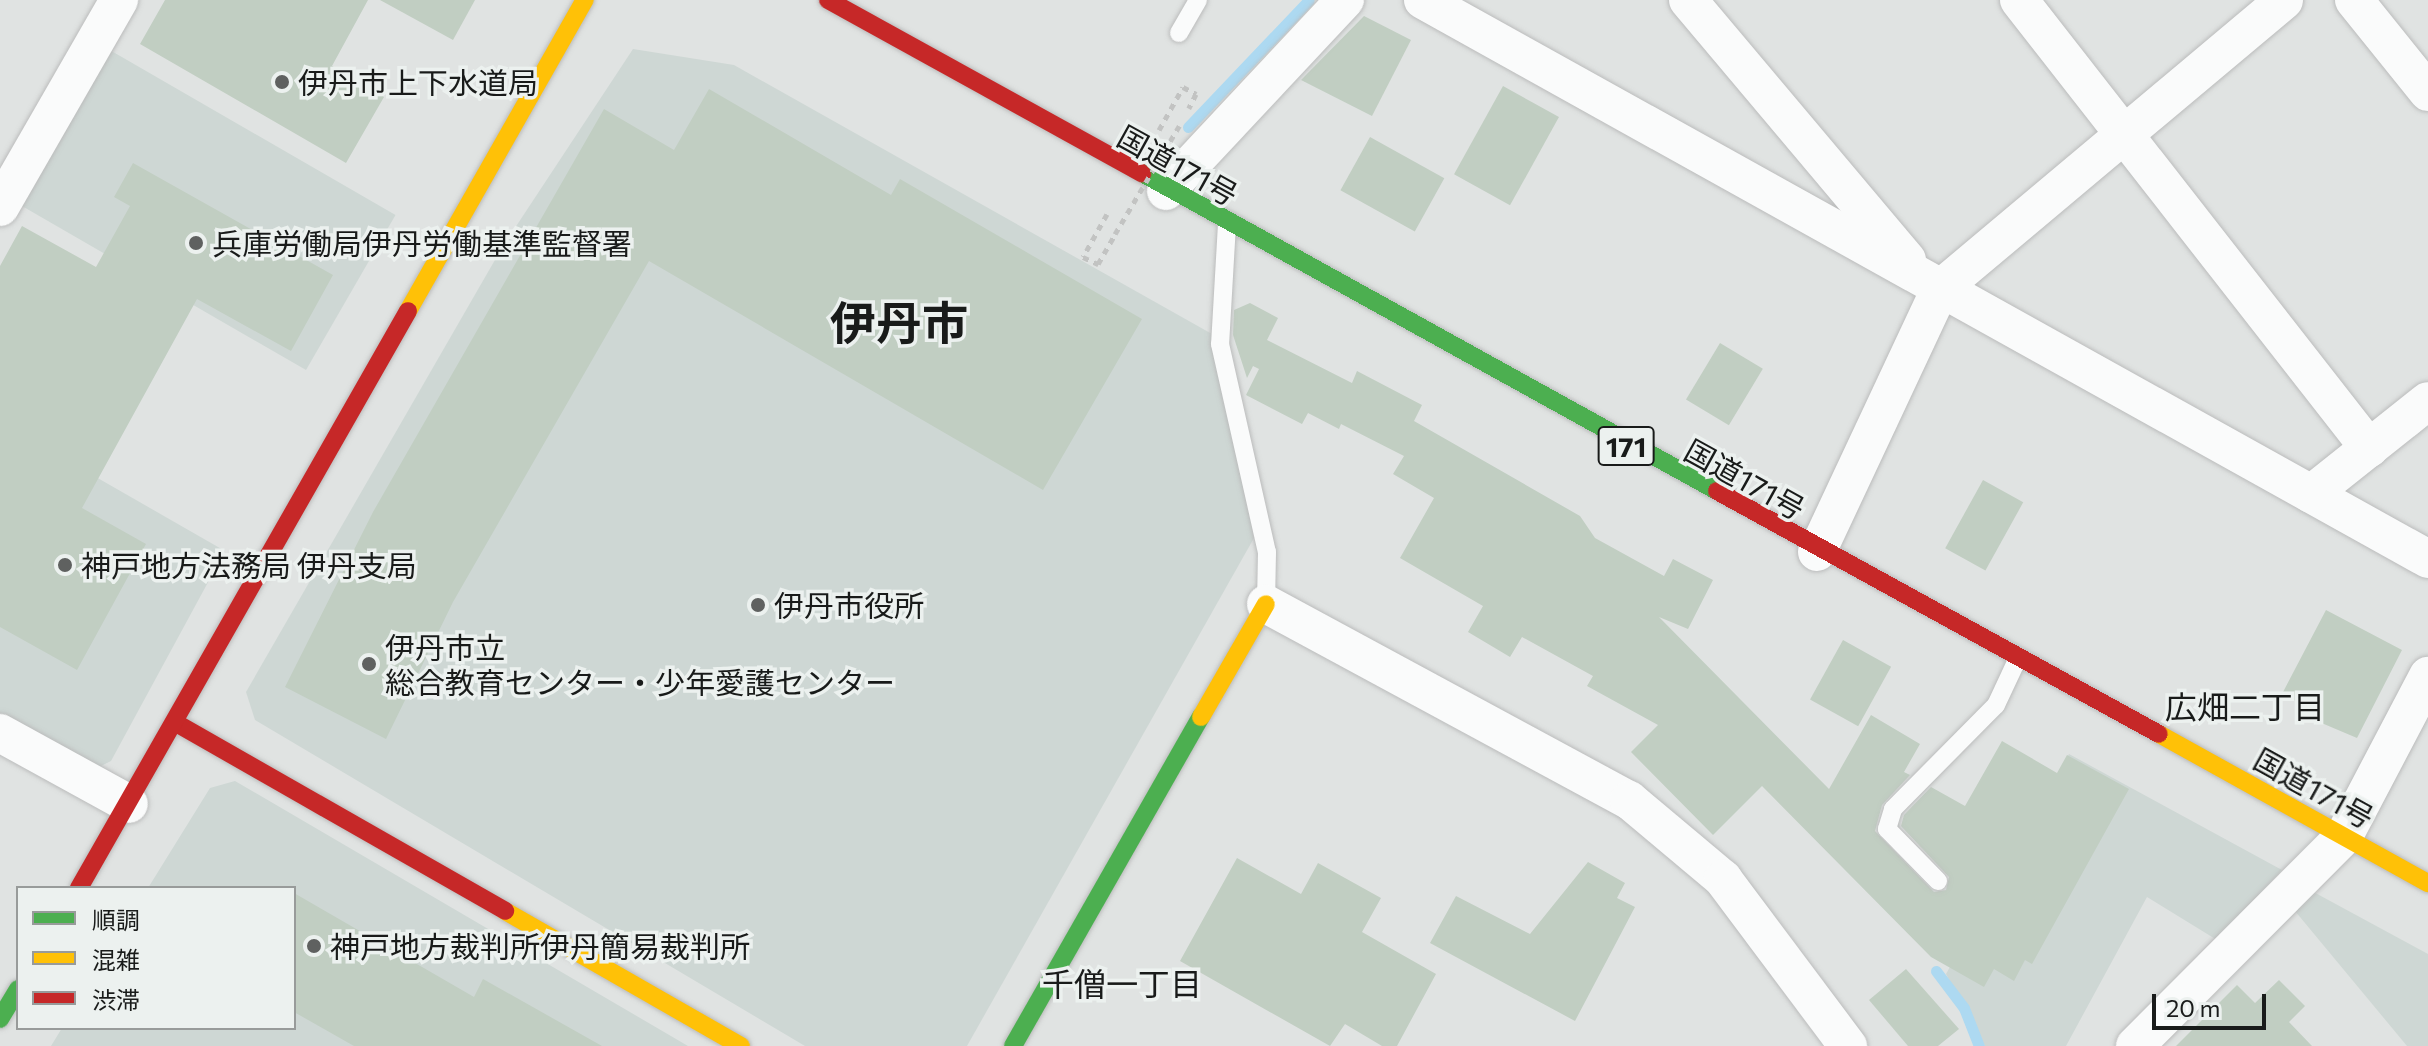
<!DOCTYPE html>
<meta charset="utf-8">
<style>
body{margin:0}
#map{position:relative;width:2428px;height:1046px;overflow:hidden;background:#e0e3e2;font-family:Commissioner,"Noto Sans JP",sans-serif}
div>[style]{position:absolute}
.built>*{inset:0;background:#ced7d4;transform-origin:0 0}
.stream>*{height:11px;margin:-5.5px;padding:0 5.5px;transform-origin:5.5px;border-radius:5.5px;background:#add9f1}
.building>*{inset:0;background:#c1cec2;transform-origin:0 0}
.path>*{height:5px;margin-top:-2.5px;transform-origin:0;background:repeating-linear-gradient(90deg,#c2c3c2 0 6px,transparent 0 12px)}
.roads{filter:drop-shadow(0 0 2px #bbbcbc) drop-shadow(0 0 2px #bbbcbc)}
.lane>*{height:18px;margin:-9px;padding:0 9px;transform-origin:9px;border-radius:9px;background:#fafbfb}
.street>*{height:38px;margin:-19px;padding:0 19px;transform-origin:19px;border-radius:19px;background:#fafbfb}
.fast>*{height:18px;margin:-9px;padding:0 9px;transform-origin:9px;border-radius:9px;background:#4caf50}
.slow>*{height:18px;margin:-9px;padding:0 9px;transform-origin:9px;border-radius:9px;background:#ffc107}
.jam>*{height:18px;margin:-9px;padding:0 9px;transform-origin:9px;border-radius:9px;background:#c62828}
.path-bridge>*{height:5px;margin-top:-2.5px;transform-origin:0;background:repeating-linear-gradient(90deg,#c2c3c2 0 6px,transparent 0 12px)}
.dots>*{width:22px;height:22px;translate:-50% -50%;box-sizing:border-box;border:4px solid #ecf1ef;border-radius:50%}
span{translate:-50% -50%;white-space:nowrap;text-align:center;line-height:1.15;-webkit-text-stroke:7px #ecf1ef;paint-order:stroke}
.shield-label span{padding:2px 6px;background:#ecf1ef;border:2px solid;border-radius:6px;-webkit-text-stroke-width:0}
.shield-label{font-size:28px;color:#191b1a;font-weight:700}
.poi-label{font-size:30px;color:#191b1a}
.left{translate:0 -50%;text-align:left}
.street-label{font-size:30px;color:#191b1a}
.neighbourhood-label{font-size:32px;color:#191b1a}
.town-label{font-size:46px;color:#191b1a;font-weight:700}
.legend{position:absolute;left:16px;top:886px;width:280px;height:144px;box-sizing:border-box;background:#ecf1ef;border:2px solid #989b9a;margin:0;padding:10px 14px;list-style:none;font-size:24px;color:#191b1a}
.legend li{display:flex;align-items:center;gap:16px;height:40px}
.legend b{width:40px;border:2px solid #989b9a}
.scale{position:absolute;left:2152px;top:994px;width:114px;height:36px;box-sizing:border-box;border:4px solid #191b1a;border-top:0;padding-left:10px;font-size:24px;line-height:28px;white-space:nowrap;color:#191b1a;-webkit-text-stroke:6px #ecf1ef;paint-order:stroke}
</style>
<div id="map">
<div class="built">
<div style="left:108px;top:49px;width:332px;height:179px;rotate:30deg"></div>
<div style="clip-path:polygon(633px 49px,734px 65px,1212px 334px,1254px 538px,967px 1046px,805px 1046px,255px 720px,246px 692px,503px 246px)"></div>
<div style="clip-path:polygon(0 422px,225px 551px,111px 761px,97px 768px,0 714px)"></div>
<div style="clip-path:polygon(2069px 754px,2282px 870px,2217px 940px,2147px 897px,2066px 1046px,1985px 1046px,1946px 974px)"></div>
<div style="clip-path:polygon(235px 781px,688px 1046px,51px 1046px,62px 1028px,294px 1028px,294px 888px,148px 888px,210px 788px)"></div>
<div style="clip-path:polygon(2308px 889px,2428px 954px,2428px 1046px,2407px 1046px,2290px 905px)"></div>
</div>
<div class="stream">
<div style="left:1188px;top:127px;width:175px;rotate:-46.4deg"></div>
<div style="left:1936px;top:971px;width:46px;rotate:52.9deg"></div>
<div style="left:1964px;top:1008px;width:41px;rotate:68.5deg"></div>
</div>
<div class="building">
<div style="clip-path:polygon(165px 0,368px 0,332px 66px,384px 97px,346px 163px,140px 44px)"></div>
<div style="clip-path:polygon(380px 0,475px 0,453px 40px)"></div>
<div style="clip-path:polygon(1364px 16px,1411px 40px,1372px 116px,1301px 80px)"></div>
<div style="left:1503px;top:86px;width:64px;height:101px;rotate:29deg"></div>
<div style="clip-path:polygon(709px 89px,891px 195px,900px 179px,1142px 319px,1043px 490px,649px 261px,453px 602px,386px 739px,285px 687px,373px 512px,604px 109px,674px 150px)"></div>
<div style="left:1370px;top:137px;width:85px;height:61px;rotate:29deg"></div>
<div style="clip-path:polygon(133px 163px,333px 275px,291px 351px,197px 299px,82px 508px,146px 544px,77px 670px,0 627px,0 266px,22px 226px,96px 267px,130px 206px,114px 197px)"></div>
<div style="clip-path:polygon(1250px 303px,1278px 318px,1267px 340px,1352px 383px,1357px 371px,1422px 405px,1414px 421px,1580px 516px,1595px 538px,1664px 576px,1673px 559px,1713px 580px,1688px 629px,1659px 617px,1829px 789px,1871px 715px,1920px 744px,1904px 772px,1910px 775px,1882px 805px,1875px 831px,1934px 892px,1946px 890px,1949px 877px,1901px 826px,1904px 815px,1931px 787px,1965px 806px,2002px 741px,2057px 773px,2067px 755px,2129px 789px,2032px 964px,2025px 960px,2014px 981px,1994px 969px,1984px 987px,1931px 957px,1762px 786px,1713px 835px,1631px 752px,1658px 725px,1587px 686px,1593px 676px,1522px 637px,1510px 657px,1468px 632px,1483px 606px,1400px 558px,1434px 498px,1393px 474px,1404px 456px,1341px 424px,1339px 429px,1308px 413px,1302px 424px,1246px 395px,1259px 369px,1253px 366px,1247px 378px,1233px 335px,1234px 310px)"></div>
<div style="left:1720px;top:343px;width:50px;height:66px;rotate:31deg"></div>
<div style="left:1983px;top:480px;width:46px;height:78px;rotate:29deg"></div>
<div style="clip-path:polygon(2326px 610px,2402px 650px,2357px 738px,2305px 716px,2309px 708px,2282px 694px)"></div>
<div style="left:1843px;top:640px;width:55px;height:68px;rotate:29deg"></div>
<div style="clip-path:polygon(1237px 858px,1301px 894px,1318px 863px,1381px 898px,1362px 932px,1436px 974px,1397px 1046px,1382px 1046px,1345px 1024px,1330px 1046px,1180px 961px)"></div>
<div style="clip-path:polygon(1588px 862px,1625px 883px,1617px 898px,1635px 907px,1575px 1021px,1430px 943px,1456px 896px,1530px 934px)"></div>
<div style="clip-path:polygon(294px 893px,474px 997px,483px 979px,602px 1046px,354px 1046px,294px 1012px)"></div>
<div style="clip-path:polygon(1906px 969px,1959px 1029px,1938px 1046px,1908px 1046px,1869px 1000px)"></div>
<div style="clip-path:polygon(2279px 980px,2305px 1006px,2289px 1022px,2312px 1046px,2176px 1046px,2237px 985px,2255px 1003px)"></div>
</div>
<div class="path">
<div style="left:1159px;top:130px;width:49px;rotate:-60.8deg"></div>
<div style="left:1183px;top:87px;width:15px;rotate:28deg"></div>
<div style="left:1196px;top:94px;width:16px;rotate:117deg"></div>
<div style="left:1107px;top:214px;width:49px;rotate:119.2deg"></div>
<div style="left:1083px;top:257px;width:17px;rotate:25deg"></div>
<div style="left:1098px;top:264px;width:34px;rotate:-60deg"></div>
</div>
<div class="roads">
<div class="lane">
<div style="left:1179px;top:33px;width:38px;rotate:-60deg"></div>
<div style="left:1227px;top:224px;width:120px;rotate:93.3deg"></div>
<div style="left:1220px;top:344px;width:213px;rotate:77.3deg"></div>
<div style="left:1267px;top:552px;width:52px;rotate:91.1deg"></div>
<div style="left:1938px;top:881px;width:73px;rotate:-134.4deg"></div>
<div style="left:1887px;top:829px;width:21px;rotate:-73deg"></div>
<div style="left:1893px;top:809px;width:146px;rotate:-45.3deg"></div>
<div style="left:1996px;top:705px;width:52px;rotate:-64.9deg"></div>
</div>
<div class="street">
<div style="left:1423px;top:0;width:1150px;rotate:29.08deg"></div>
<div style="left:1688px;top:0;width:340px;rotate:49.9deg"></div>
<div style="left:2019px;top:0;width:569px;rotate:52deg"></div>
<div style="left:2354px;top:0;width:118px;rotate:51.2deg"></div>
<div style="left:1166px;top:191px;width:262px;rotate:-46.9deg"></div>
<div style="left:0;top:207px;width:239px;rotate:-60.1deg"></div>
<div style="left:2311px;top:494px;width:149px;rotate:-38.5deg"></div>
<div style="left:1817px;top:552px;width:290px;rotate:-64.9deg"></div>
<div style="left:1940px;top:289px;width:449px;rotate:-40deg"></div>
<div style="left:1266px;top:604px;width:413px;rotate:28.4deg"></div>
<div style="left:1629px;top:800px;width:123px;rotate:40deg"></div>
<div style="left:1723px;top:879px;width:209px;rotate:53.2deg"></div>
<div style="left:0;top:733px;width:147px;rotate:28.8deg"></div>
<div style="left:2135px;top:1046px;width:296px;rotate:-45.1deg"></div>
<div style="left:2344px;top:836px;width:181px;rotate:-62.3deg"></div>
</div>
<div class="fast">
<div style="left:1142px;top:173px;width:657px;rotate:28.94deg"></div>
<div style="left:0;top:1019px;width:35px;rotate:-59deg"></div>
<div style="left:1013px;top:1046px;width:379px;rotate:-60.3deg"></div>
</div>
<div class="slow">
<div style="left:408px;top:311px;width:358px;rotate:-60.4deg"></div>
<div style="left:1201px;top:717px;width:130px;rotate:-60.1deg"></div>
<div style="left:2159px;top:734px;width:308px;rotate:29deg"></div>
<div style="left:505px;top:911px;width:272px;rotate:29.8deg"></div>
</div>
<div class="jam">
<div style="left:828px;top:0;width:359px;rotate:28.9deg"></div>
<div style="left:1717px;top:491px;width:504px;rotate:28.8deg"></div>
<div style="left:176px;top:723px;width:379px;rotate:29.7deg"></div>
<div style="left:79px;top:888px;width:664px;rotate:-60.31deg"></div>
</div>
</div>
<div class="path-bridge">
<div style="left:1115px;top:234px;width:126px;rotate:-59.3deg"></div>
</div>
<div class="dots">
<div style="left:282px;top:82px;background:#5f6160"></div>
<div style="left:196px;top:243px;background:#5f6160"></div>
<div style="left:65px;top:565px;background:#5f6160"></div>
<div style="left:758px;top:605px;background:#5f6160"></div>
<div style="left:369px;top:664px;background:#5f6160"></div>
<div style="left:314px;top:946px;background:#5f6160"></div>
</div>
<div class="shield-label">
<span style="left:1626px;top:446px">171</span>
</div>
<div class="poi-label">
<span class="left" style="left:298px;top:82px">伊丹市上下水道局</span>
<span class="left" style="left:212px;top:243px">兵庫労働局伊丹労働基準監督署</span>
<span class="left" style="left:81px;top:565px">神戸地方法務局 伊丹支局</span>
<span class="left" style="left:774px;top:605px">伊丹市役所</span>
<span class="left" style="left:385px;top:664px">伊丹市立<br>総合教育センター・少年愛護センター</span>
<span class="left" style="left:330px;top:946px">神戸地方裁判所伊丹簡易裁判所</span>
</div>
<div class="street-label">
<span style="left:1178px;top:165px;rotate:29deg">国道171号</span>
<span style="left:1745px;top:479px;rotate:29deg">国道171号</span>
<span style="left:2314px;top:788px;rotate:29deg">国道171号</span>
</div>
<div class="neighbourhood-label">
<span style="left:2245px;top:706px">広畑二丁目</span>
<span style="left:1122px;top:983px">千僧一丁目</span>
</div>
<div class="town-label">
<span style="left:899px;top:321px">伊丹市</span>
</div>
<ul class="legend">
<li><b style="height:10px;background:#4caf50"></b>順調</li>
<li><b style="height:10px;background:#ffc107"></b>混雑</li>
<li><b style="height:10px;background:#c62828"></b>渋滞</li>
</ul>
<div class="scale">20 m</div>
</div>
